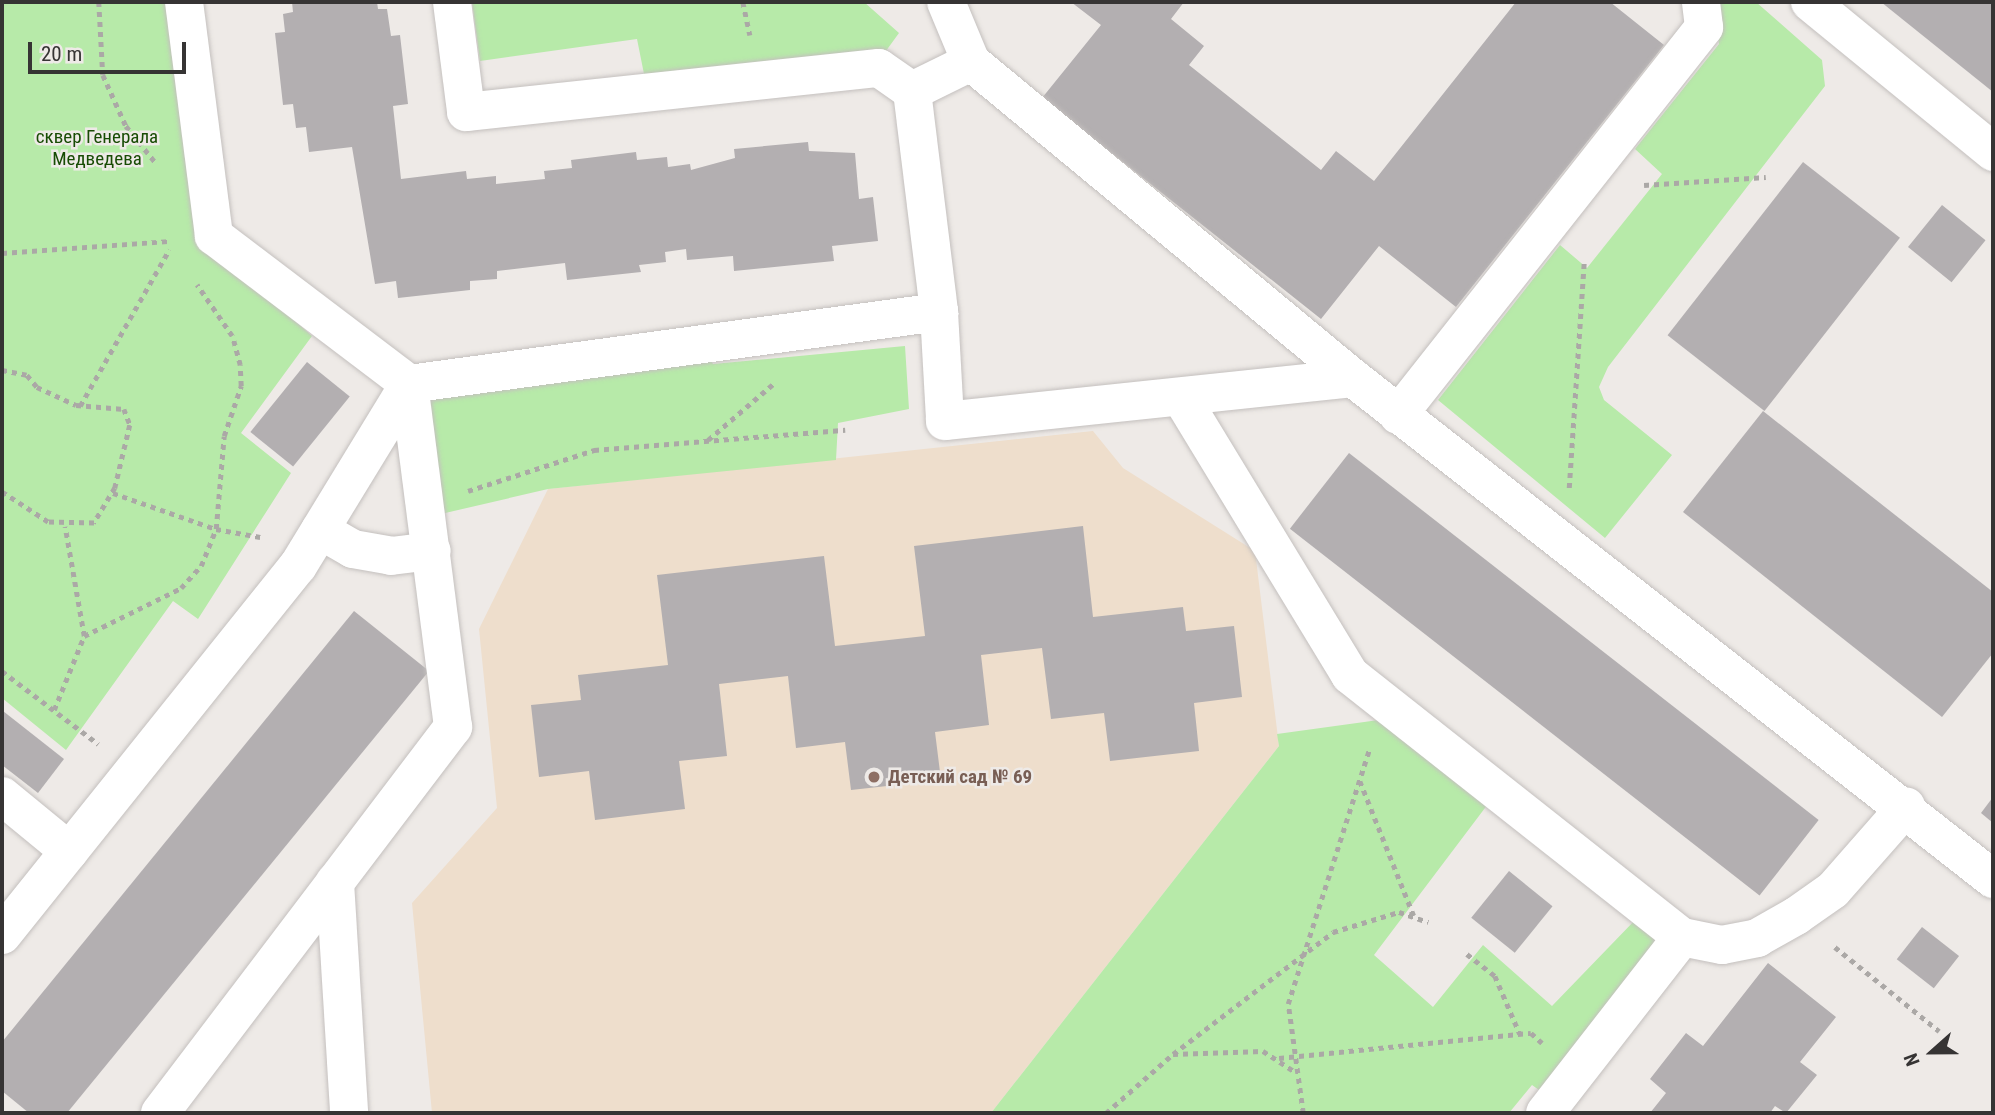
<!DOCTYPE html>
<meta charset="utf-8">
<style>
body{margin:0}
#map{position:relative;width:1995px;height:1115px;overflow:hidden;background:#eeeae7;font-family:"Roboto Condensed",sans-serif}
div>[style]{position:absolute}
.education>*{inset:0;background:#eedecc}
.green>*{inset:0;background:#b7eaa9}
.building>*{inset:0;background:#b3afb1;transform-origin:0 0}
.path>*{height:4.5px;margin-top:-2.25px;transform-origin:0;background:repeating-linear-gradient(90deg,#aba8a6 0 5px,transparent 0 10px)}
.roads{filter:drop-shadow(0 0 2px #c4c0be) drop-shadow(0 0 2px #c4c0be)}
.minor>*{height:38px;margin:-19px;padding:0 19px;transform-origin:19px;border-radius:19px;background:#fff}
.dots>*{width:19px;height:19px;translate:-50% -50%;box-sizing:border-box;border:4px solid #eeeae7;border-radius:50%}
span{translate:-50% -50%;white-space:nowrap;text-align:center;line-height:1.15;-webkit-text-stroke:5px #eeeae7;paint-order:stroke}
.park-label{font-size:19px;color:#184c04}
.education-label{font-size:19px;color:#785e54;font-weight:700}
.left{translate:0 -50%;text-align:left}
.frame{position:absolute;inset:0;border:4px solid #363434;pointer-events:none}
.north{position:absolute;left:1897px;top:1017px;width:70px;height:70px;-webkit-text-stroke:5px #eeeae7;paint-order:stroke;rotate:249deg;font-size:19px;font-weight:700;line-height:28px;text-align:center;color:#363434}
.north::after{content:'';display:block;margin:auto;width:24px;height:32px;background:#363434;clip-path:polygon(50% 0,100% 100%,50% 72%,0 100%)}
.scale{position:absolute;left:28px;top:42px;width:158px;height:32px;box-sizing:border-box;border:4px solid #363434;border-top:0;padding-left:9px;font-size:21px;line-height:24px;white-space:nowrap;color:#363434;-webkit-text-stroke:5px #eeeae7;paint-order:stroke}
</style>
<div id="map">
<div class="education">
<div style="clip-path:polygon(1093px 431px,1123px 468px,1255px 551px,1279px 746px,991px 1113px,432px 1113px,412px 903px,497px 808px,479px 629px,548px 489px)"></div>
</div>
<div class="green">
<div style="clip-path:polygon(2px 2px,174px 2px,206px 243px,312px 336px,241px 433px,291px 473px,198px 619px,173px 601px,66px 750px,2px 698px)"></div>
<div style="clip-path:polygon(472px 2px,864px 2px,899px 33px,883px 55px,645px 79px,637px 39px,480px 61px)"></div>
<div style="clip-path:polygon(1714px 2px,1756px 2px,1822px 60px,1825px 86px,1608px 367px,1599px 387px,1604px 400px,1672px 455px,1605px 538px,1438px 400px,1560px 245px,1587px 268px,1662px 174px,1635px 149px,1719px 44px)"></div>
<div style="clip-path:polygon(905px 346px,909px 409px,838px 423px,836px 460px,548px 489px,441px 514px,424px 395px,706px 354px,713px 364px)"></div>
<div style="clip-path:polygon(1386px 719px,1491px 800px,1374px 955px,1433px 1007px,1483px 945px,1552px 1006px,1637px 918px,1663px 940px,1546px 1095px,1532px 1085px,1509px 1113px,991px 1113px,1279px 746px,1277px 734px)"></div>
</div>
<div class="building">
<div style="clip-path:polygon(292px 2px,377px 2px,378px 9px,387px 9px,391px 36px,400px 35px,408px 104px,393px 106px,401px 179px,466px 171px,467px 179px,496px 176px,496px 184px,545px 179px,544px 171px,572px 168px,571px 160px,636px 152px,637px 160px,667px 157px,668px 167px,690px 164px,691px 170px,735px 158px,734px 149px,808px 142px,809px 151px,855px 153px,859px 199px,873px 197px,878px 241px,832px 246px,834px 261px,734px 271px,733px 256px,687px 260px,686px 249px,665px 252px,666px 262px,639px 265px,641px 272px,567px 280px,565px 263px,497px 271px,497px 279px,470px 281px,470px 290px,398px 298px,396px 281px,375px 284px,352px 147px,309px 152px,306px 127px,296px 128px,293px 104px,283px 105px,275px 33px,285px 32px,283px 14px,293px 12px)"></div>
<div style="clip-path:polygon(1071px 2px,1184px 2px,1171px 19px,1204px 46px,1189px 65px,1321px 170px,1336px 151px,1374px 181px,1516px 2px,1610px 2px,1664px 45px,1456px 307px,1379px 246px,1321px 319px,1042px 98px,1101px 25px)"></div>
<div style="clip-path:polygon(1881px 2px,1993px 2px,1993px 92px)"></div>
<div style="left:1803px;top:162px;width:123px;height:220px;rotate:38deg"></div>
<div style="left:1942px;top:205px;width:56px;height:54px;rotate:39deg"></div>
<div style="left:307px;top:362px;width:55px;height:90px;rotate:39deg"></div>
<div style="clip-path:polygon(1763px 411px,1993px 592px,1993px 653px,1942px 717px,1683px 512px)"></div>
<div style="left:1349px;top:453px;width:596px;height:96px;rotate:38deg"></div>
<div style="clip-path:polygon(1083px 526px,1093px 617px,1183px 607px,1186px 631px,1234px 626px,1242px 697px,1194px 703px,1199px 751px,1110px 761px,1104px 713px,1051px 719px,1042px 648px,981px 655px,989px 725px,935px 732px,941px 780px,851px 790px,845px 742px,796px 748px,788px 676px,719px 684px,727px 756px,679px 761px,685px 809px,595px 820px,589px 771px,539px 777px,531px 705px,581px 700px,578px 675px,668px 665px,657px 575px,824px 556px,835px 646px,925px 636px,914px 546px)"></div>
<div style="clip-path:polygon(354px 611px,429px 671px,67px 1113px,29px 1113px,2px 1091px,2px 1042px)"></div>
<div style="clip-path:polygon(3px 711px,64px 759px,38px 793px,2px 765px)"></div>
<div style="clip-path:polygon(1993px 797px,1993px 823px,1981px 813px)"></div>
<div style="left:1509px;top:871px;width:56px;height:60px;rotate:39deg"></div>
<div style="left:1922px;top:927px;width:47px;height:41px;rotate:38deg"></div>
<div style="clip-path:polygon(1768px 963px,1836px 1017px,1800px 1062px,1817px 1075px,1786px 1113px,1775px 1106px,1770px 1113px,1650px 1113px,1666px 1093px,1650px 1079px,1686px 1033px,1703px 1046px)"></div>
</div>
<div class="path">
<div style="left:99px;top:2px;width:73px;rotate:86.9deg"></div>
<div style="left:103px;top:75px;width:56px;rotate:65.7deg"></div>
<div style="left:126px;top:126px;width:48px;rotate:51deg"></div>
<div style="left:743px;top:2px;width:34px;rotate:78deg"></div>
<div style="left:1644px;top:185px;width:122px;rotate:-3.8deg"></div>
<div style="left:2px;top:253px;width:166px;rotate:-4.1deg"></div>
<div style="left:2px;top:370px;width:25px;rotate:11deg"></div>
<div style="left:27px;top:375px;width:16px;rotate:50deg"></div>
<div style="left:37px;top:387px;width:43px;rotate:24.8deg"></div>
<div style="left:76px;top:405px;width:48px;rotate:4.8deg"></div>
<div style="left:124px;top:409px;width:17px;rotate:69deg"></div>
<div style="left:130px;top:425px;width:65px;rotate:103.4deg"></div>
<div style="left:115px;top:488px;width:41px;rotate:121deg"></div>
<div style="left:94px;top:523px;width:46px;rotate:-178.8deg"></div>
<div style="left:48px;top:522px;width:55px;rotate:-146.9deg"></div>
<div style="left:80px;top:406px;width:180px;rotate:-60.3deg"></div>
<div style="left:708px;top:440px;width:86px;rotate:-40.7deg"></div>
<div style="left:1569px;top:488px;width:228px;rotate:-86.2deg"></div>
<div style="left:468px;top:491px;width:133px;rotate:-18deg"></div>
<div style="left:594px;top:450px;width:252px;rotate:-4.6deg"></div>
<div style="left:113px;top:493px;width:109px;rotate:19.3deg"></div>
<div style="left:216px;top:529px;width:45px;rotate:10.3deg"></div>
<div style="left:84px;top:636px;width:108px;rotate:-26.3deg"></div>
<div style="left:181px;top:588px;width:30px;rotate:-48deg"></div>
<div style="left:201px;top:566px;width:40px;rotate:-68deg"></div>
<div style="left:216px;top:529px;width:93px;rotate:-85.1deg"></div>
<div style="left:224px;top:436px;width:53px;rotate:-71.2deg"></div>
<div style="left:241px;top:386px;width:21px;rotate:-93deg"></div>
<div style="left:240px;top:365px;width:30px;rotate:-105deg"></div>
<div style="left:232px;top:336px;width:62px;rotate:-124.5deg"></div>
<div style="left:2px;top:671px;width:121px;rotate:37.2deg"></div>
<div style="left:54px;top:710px;width:80px;rotate:-67.9deg"></div>
<div style="left:84px;top:636px;width:111px;rotate:-99.9deg"></div>
<div style="left:1360px;top:781px;width:145px;rotate:68.2deg"></div>
<div style="left:1835px;top:947px;width:134px;rotate:38.9deg"></div>
<div style="left:1467px;top:954px;width:36px;rotate:38deg"></div>
<div style="left:1495px;top:976px;width:63px;rotate:66.7deg"></div>
<div style="left:1173px;top:1054px;width:201px;rotate:-37.3deg"></div>
<div style="left:1333px;top:932px;width:69px;rotate:-16.9deg"></div>
<div style="left:1399px;top:912px;width:31px;rotate:19deg"></div>
<div style="left:1279px;top:1058px;width:253px;rotate:-5.7deg"></div>
<div style="left:1531px;top:1033px;width:15px;rotate:42deg"></div>
<div style="left:1106px;top:1113px;width:89px;rotate:-41.4deg"></div>
<div style="left:1173px;top:1054px;width:90px;rotate:-1.9deg"></div>
<div style="left:1263px;top:1051px;width:37px;rotate:33deg"></div>
<div style="left:1303px;top:1113px;width:110px;rotate:-97.8deg"></div>
<div style="left:1288px;top:1004px;width:267px;rotate:-72.3deg"></div>
</div>
<div class="roads">
<div class="minor">
<div style="left:452px;top:2px;width:111px;rotate:82.7deg"></div>
<div style="left:466px;top:112px;width:415px;rotate:-6.1deg"></div>
<div style="left:879px;top:68px;width:40px;rotate:34.9deg"></div>
<div style="left:912px;top:91px;width:223px;rotate:83deg"></div>
<div style="left:946px;top:2px;width:65px;rotate:67.4deg"></div>
<div style="left:971px;top:62px;width:496px;rotate:39.6deg"></div>
<div style="left:1810px;top:2px;width:237px;rotate:39.3deg"></div>
<div style="left:912px;top:91px;width:66px;rotate:-26.2deg"></div>
<div style="left:1181px;top:397px;width:325px;rotate:58.7deg"></div>
<div style="left:1350px;top:675px;width:423px;rotate:38.3deg"></div>
<div style="left:1682px;top:937px;width:223px;rotate:127.9deg"></div>
<div style="left:1398px;top:415px;width:494px;rotate:-51.7deg"></div>
<div style="left:1704px;top:27px;width:25px;rotate:-97deg"></div>
<div style="left:320px;top:530px;width:38px;rotate:30deg"></div>
<div style="left:353px;top:549px;width:39px;rotate:10deg"></div>
<div style="left:391px;top:556px;width:41px;rotate:-7deg"></div>
<div style="left:2px;top:796px;width:87px;rotate:39.4deg"></div>
<div style="left:335px;top:882px;width:231px;rotate:86.5deg"></div>
<div style="left:2px;top:935px;width:473px;rotate:-51.3deg"></div>
<div style="left:298px;top:566px;width:213px;rotate:-58.6deg"></div>
<div style="left:409px;top:384px;width:535px;rotate:-7.74deg"></div>
<div style="left:939px;top:312px;width:109px;rotate:86.8deg"></div>
<div style="left:945px;top:421px;width:410px;rotate:-6deg"></div>
<div style="left:1353px;top:378px;width:813px;rotate:38.05deg"></div>
<div style="left:1682px;top:937px;width:41px;rotate:11.3deg"></div>
<div style="left:1722px;top:945px;width:36px;rotate:-11deg"></div>
<div style="left:1757px;top:938px;width:45px;rotate:-29.4deg"></div>
<div style="left:1796px;top:916px;width:45px;rotate:-35.1deg"></div>
<div style="left:1833px;top:890px;width:111px;rotate:-48.7deg"></div>
<div style="left:160px;top:1113px;width:485px;rotate:-52.8deg"></div>
<div style="left:453px;top:727px;width:346px;rotate:-97.3deg"></div>
<div style="left:409px;top:384px;width:245px;rotate:-142.8deg"></div>
<div style="left:214px;top:236px;width:236px;rotate:-97.3deg"></div>
</div>
</div>
<div class="dots">
<div style="left:874px;top:777px;background:#8d6e63"></div>
</div>
<div class="park-label">
<span style="left:97px;top:148px">сквер Генерала<br>Медведева</span>
</div>
<div class="education-label">
<span class="left" style="left:888px;top:777px">Детский сад № 69</span>
</div>
<div class="frame"></div>
<div class="north">N</div>
<div class="scale">20 m</div>
</div>
